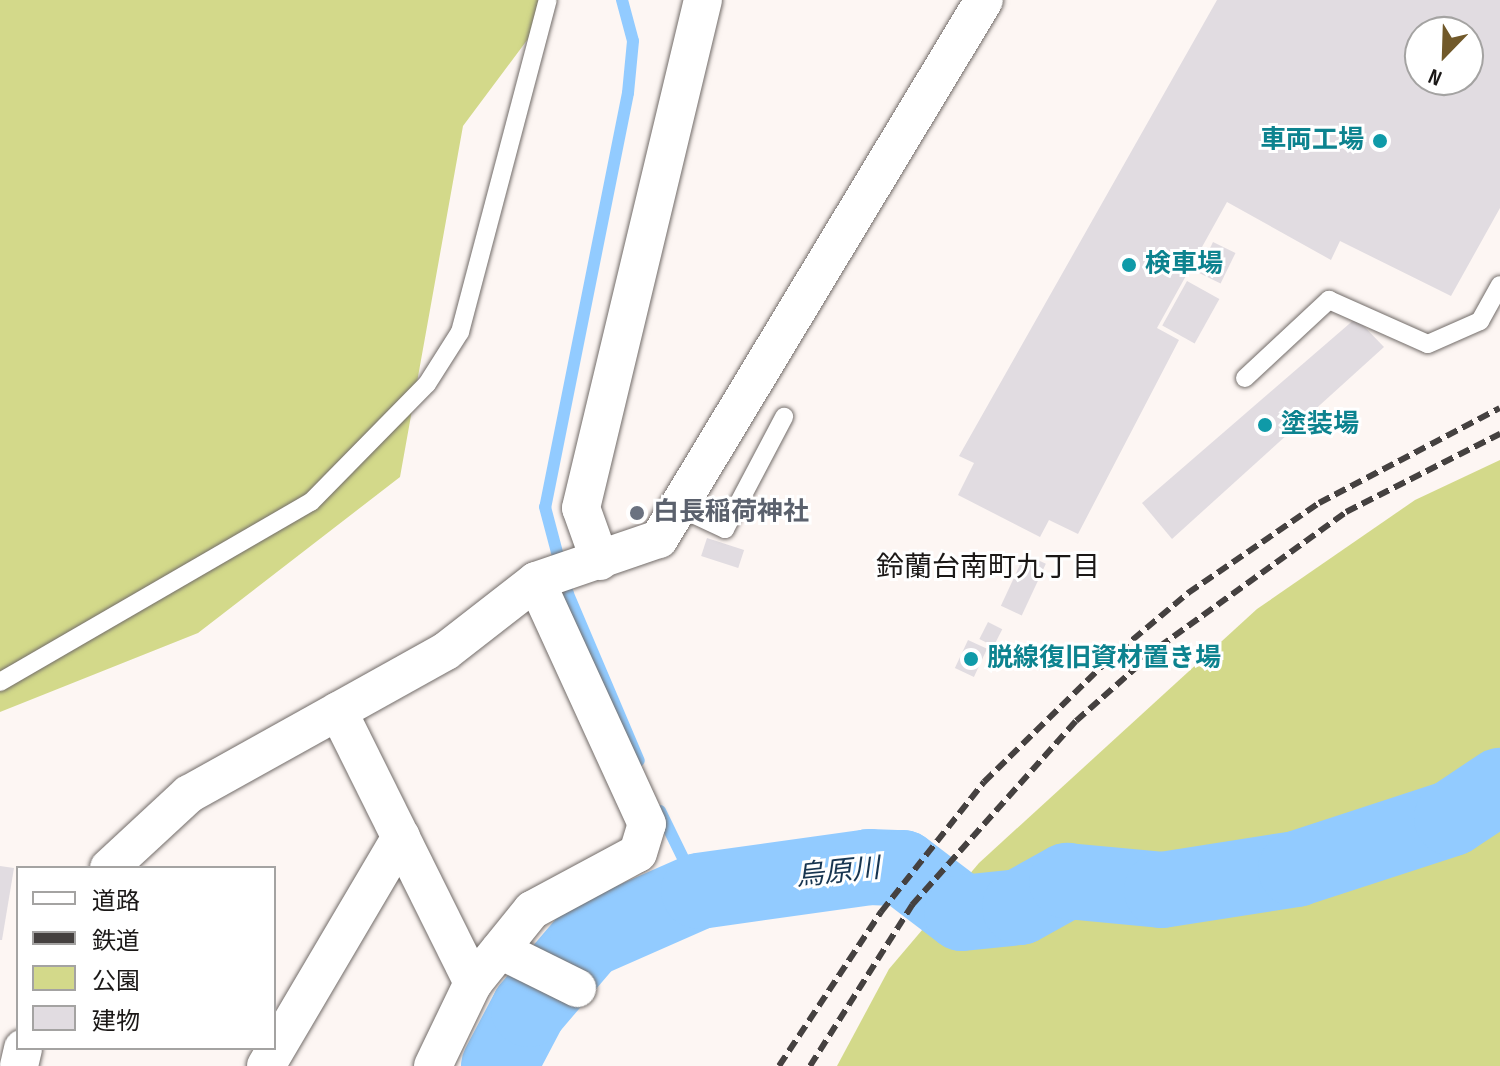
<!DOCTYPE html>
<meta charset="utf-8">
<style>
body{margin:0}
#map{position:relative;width:1500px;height:1066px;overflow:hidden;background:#fdf6f3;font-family:"Sofia Sans Condensed","Noto Sans JP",sans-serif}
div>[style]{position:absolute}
.green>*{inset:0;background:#d3d98a}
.stream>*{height:12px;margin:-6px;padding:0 6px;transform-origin:6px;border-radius:6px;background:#92cbff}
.river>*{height:76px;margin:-38px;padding:0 38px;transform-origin:38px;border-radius:38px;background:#92cbff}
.building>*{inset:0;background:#e1dce1;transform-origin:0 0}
.roads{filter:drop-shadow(0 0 2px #726c69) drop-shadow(0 0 2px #726c69)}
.service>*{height:18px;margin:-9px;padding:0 9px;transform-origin:9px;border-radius:9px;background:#fff}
.minor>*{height:38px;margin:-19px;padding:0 19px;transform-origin:19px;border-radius:19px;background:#fff}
.rail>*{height:6px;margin-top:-3px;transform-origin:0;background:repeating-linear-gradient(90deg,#454140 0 12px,transparent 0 18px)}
.dots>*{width:22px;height:22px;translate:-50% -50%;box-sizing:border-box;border:4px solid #fff;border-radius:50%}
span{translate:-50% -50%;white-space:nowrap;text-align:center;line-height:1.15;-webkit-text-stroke:6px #fff;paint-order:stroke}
.culture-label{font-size:26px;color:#0d838f;font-weight:700}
.right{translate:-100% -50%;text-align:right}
.left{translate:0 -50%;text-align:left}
.worship-label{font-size:26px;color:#5b616d;font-weight:700}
.neighbourhood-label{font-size:28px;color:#1b1817}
.water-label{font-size:28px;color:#173550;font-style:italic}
.legend{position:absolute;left:16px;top:866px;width:260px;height:184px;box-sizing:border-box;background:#fff;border:2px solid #a4a3a2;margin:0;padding:10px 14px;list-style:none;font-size:24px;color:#1b1817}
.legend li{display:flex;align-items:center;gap:16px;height:40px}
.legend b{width:40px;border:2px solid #a4a3a2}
.north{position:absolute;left:1404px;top:16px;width:80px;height:80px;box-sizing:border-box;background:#fff;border:2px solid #a4a3a2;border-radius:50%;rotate:203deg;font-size:22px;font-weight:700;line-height:32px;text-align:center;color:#1b1817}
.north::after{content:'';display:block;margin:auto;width:28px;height:36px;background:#71592a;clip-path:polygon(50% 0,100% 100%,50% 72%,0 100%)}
</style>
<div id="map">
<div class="green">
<div style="clip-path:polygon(0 0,557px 0,463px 126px,400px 477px,198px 633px,0 712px)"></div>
<div style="clip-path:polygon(1500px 460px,1500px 1066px,837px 1066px,889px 969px,979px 863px,1257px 609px,1415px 500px)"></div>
</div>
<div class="stream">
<div style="left:622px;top:0;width:42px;rotate:75deg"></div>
<div style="left:633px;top:41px;width:52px;rotate:95.5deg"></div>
<div style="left:628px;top:93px;width:422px;rotate:101.3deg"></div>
<div style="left:545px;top:507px;width:90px;rotate:75.2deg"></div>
<div style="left:568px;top:594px;width:181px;rotate:67deg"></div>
<div style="left:660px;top:811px;width:89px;rotate:64deg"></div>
</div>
<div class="river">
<div style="left:499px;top:1066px;width:64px;rotate:-62.2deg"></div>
<div style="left:529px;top:1009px;width:91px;rotate:-49.5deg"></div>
<div style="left:588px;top:940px;width:121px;rotate:-23.8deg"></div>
<div style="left:699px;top:891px;width:172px;rotate:-8deg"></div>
<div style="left:869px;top:867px;width:34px;rotate:2deg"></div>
<div style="left:903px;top:868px;width:74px;rotate:37.3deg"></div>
<div style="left:962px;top:913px;width:58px;rotate:-5.9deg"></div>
<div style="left:1020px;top:907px;width:54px;rotate:-29deg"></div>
<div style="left:1067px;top:881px;width:95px;rotate:5.4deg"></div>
<div style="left:1162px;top:890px;width:136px;rotate:-8.9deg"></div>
<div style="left:1296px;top:869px;width:164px;rotate:-18.1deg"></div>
<div style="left:1452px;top:818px;width:58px;rotate:-33.7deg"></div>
</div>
<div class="building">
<div style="clip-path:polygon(evenodd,1217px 0,1500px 0,1500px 208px,1451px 296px,1340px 241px,1331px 260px,1227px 202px,1157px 328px,1179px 340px,1078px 534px,1049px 520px,1040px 537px,958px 495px,974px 463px,959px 456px,1217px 0,1420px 32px,1468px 32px,1468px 80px,1420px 80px,1420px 32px)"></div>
<div style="left:1213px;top:242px;width:25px;height:34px;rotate:26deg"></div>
<div style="left:1187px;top:281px;width:37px;height:51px;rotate:29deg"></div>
<div style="clip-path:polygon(1356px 318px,1384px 347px,1172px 539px,1142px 503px)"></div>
<div style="left:707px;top:538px;width:39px;height:19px;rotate:18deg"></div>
<div style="left:1025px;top:554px;width:23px;height:57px;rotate:25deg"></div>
<div style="left:988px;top:622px;width:16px;height:19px;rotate:27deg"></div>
<div style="left:968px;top:640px;width:21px;height:31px;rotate:25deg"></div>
<div style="clip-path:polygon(0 866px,14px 868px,2px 940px,0 940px)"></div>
</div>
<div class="roads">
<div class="service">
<div style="left:1245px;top:378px;width:115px;rotate:-42.9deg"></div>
<div style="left:1329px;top:300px;width:108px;rotate:24deg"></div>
<div style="left:1428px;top:344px;width:57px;rotate:-23.9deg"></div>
<div style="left:1480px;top:321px;width:41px;rotate:-60.9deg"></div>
<div style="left:678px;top:507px;width:52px;rotate:25.1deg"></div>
<div style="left:725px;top:529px;width:127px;rotate:-62.2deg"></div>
<div style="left:0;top:682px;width:359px;rotate:-30.1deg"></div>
<div style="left:311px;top:502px;width:165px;rotate:-45.5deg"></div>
<div style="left:427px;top:384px;width:62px;rotate:-57.6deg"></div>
<div style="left:460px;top:332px;width:343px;rotate:-75.2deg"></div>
</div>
<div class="minor">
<div style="left:600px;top:561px;width:56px;rotate:-109.7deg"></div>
<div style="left:581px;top:508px;width:522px;rotate:-76.5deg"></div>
<div style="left:338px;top:711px;width:304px;rotate:63.6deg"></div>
<div style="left:109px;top:868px;width:109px;rotate:-42.8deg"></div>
<div style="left:189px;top:794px;width:294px;rotate:-29.1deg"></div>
<div style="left:446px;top:651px;width:114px;rotate:-37.9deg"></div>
<div style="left:536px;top:581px;width:130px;rotate:-18.9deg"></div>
<div style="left:659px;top:539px;width:629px;rotate:-58.91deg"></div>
<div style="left:500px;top:950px;width:86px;rotate:26.3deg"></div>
<div style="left:19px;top:1066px;width:18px;rotate:-77deg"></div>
<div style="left:266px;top:1066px;width:266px;rotate:-59.5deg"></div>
<div style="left:433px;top:1066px;width:92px;rotate:-64.3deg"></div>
<div style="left:473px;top:983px;width:94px;rotate:-51.1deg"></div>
<div style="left:532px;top:910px;width:120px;rotate:-28.3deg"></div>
<div style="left:638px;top:853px;width:30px;rotate:-73deg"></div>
<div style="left:647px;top:824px;width:267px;rotate:-114.6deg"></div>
</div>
</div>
<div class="rail">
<div style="left:779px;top:1066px;width:185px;rotate:-56.5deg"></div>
<div style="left:881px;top:912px;width:166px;rotate:-51.6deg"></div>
<div style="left:984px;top:782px;width:170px;rotate:-44.5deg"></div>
<div style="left:1105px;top:663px;width:109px;rotate:-40.1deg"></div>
<div style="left:1188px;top:593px;width:159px;rotate:-34.5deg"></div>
<div style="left:1319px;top:503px;width:204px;rotate:-27.7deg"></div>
<div style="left:810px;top:1066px;width:191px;rotate:-57.6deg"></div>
<div style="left:912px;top:905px;width:246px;rotate:-48.3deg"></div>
<div style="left:1076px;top:721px;width:111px;rotate:-41.7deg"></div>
<div style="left:1159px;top:647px;width:231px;rotate:-35.8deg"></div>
<div style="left:1346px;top:512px;width:173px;rotate:-26.9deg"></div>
</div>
<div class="dots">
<div style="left:1380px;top:141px;background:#0f9aa8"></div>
<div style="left:1129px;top:265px;background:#0f9aa8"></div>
<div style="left:1265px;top:425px;background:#0f9aa8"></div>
<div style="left:637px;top:513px;background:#6b7280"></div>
<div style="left:971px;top:659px;background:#0f9aa8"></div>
</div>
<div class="culture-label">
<span class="right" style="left:1364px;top:141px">車両工場</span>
<span class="left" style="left:1145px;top:265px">検車場</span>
<span class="left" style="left:1281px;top:425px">塗装場</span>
<span class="left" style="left:987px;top:659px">脱線復旧資材置き場</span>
</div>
<div class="worship-label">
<span class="left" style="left:653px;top:513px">白長稲荷神社</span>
</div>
<div class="neighbourhood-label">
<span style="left:988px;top:568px">鈴蘭台南町九丁目</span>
</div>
<div class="water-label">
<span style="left:838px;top:873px;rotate:-6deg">烏原川</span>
</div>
<ul class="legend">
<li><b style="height:10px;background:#fff"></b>道路</li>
<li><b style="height:10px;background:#454140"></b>鉄道</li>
<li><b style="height:22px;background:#d3d98a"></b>公園</li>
<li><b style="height:22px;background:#e1dce1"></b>建物</li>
</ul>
<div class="north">N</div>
</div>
